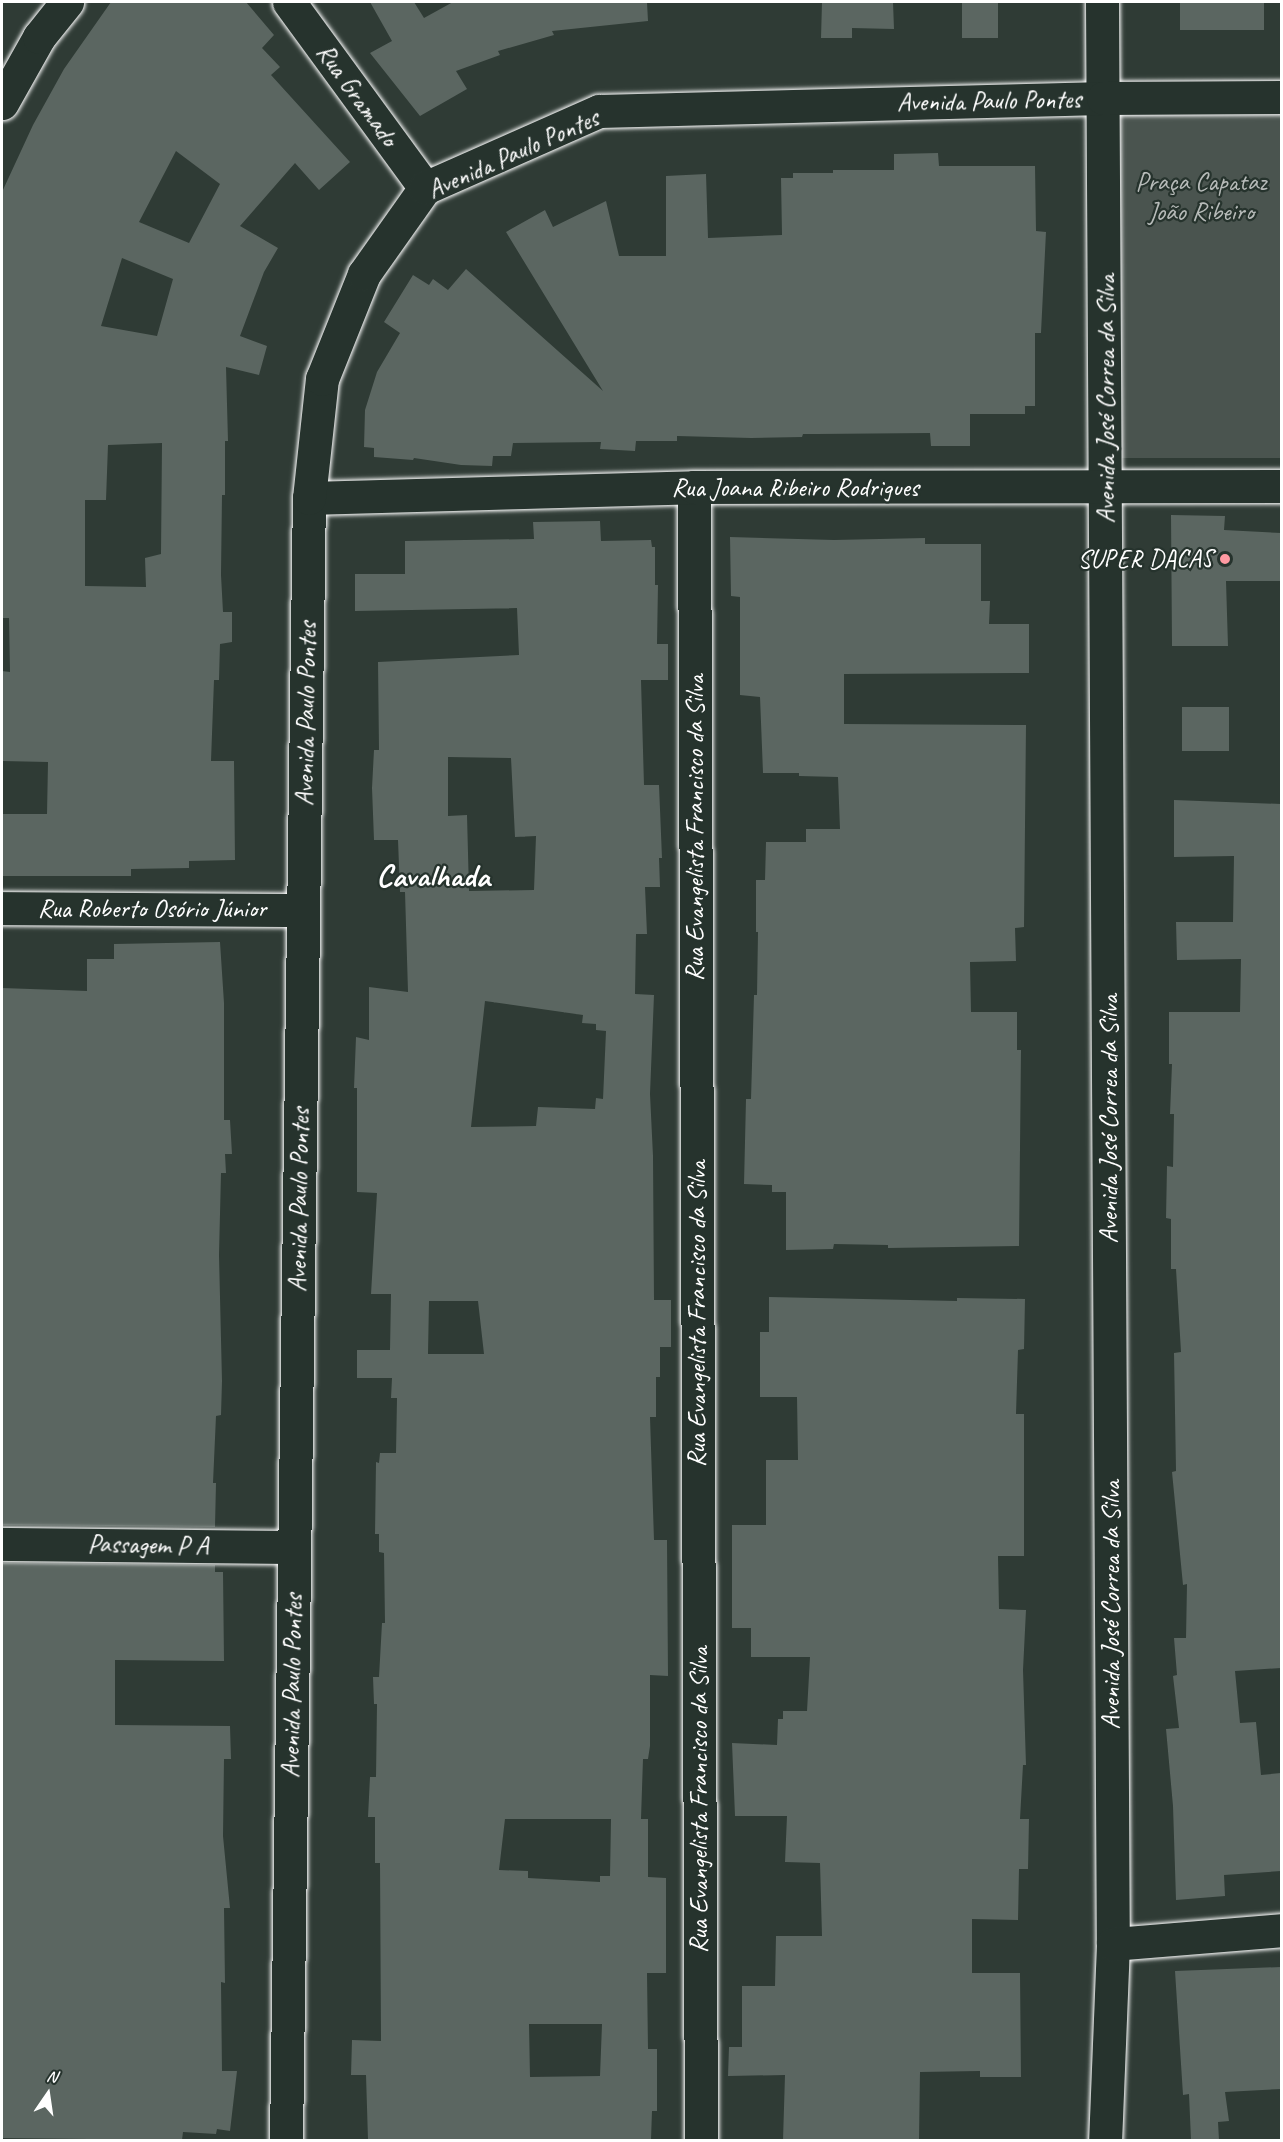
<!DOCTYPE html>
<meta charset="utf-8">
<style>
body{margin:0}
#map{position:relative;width:1283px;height:2142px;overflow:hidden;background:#2f3b35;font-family:Caveat,sans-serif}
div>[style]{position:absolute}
.green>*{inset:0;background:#4a544f;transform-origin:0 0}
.building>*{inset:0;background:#5b6661;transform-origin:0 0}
.roads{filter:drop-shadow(0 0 2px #fff) drop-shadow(0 0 2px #fff)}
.minor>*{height:33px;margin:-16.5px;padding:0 16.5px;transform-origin:16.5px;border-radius:16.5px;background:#26332d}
.dots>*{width:16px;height:16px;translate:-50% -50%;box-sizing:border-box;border:3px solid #26332d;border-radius:50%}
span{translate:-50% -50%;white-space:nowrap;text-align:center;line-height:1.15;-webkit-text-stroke:4.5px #26332d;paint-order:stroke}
.street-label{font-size:26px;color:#fff}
.park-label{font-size:26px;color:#b7bbb9}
.poi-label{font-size:26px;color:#fff}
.right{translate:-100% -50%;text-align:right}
.district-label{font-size:32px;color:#fff;font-weight:700}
.frame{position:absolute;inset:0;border:3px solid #fff;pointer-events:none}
.north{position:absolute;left:18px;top:2064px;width:60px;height:60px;-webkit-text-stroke:4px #26332d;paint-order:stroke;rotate:13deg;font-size:16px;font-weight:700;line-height:24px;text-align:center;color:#fff}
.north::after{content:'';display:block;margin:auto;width:21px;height:27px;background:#fff;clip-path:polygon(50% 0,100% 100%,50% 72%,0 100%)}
</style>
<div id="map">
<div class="green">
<div style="left:1281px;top:110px;width:348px;height:162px;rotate:90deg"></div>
</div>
<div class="building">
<div style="clip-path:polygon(evenodd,111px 2px,246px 2px,274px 35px,262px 48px,280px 67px,271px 75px,350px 162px,319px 190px,295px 163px,240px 226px,278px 248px,264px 272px,240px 336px,267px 346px,259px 375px,226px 367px,228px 441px,225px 441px,225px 495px,222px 495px,221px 575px,223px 612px,232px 612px,232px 642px,220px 644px,219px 680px,214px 680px,211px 761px,234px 761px,235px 860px,189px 861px,189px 868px,131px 869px,131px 876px,2px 876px,2px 814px,47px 814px,48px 762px,2px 761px,2px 671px,10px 672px,9px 618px,2px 618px,2px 192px,33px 125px,64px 69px,111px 2px,176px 151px,220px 184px,189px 243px,139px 222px,176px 151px,111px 2px,122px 258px,173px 279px,157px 336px,101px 326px,122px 258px,111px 2px,162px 443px,161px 554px,145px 558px,146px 587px,85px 586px,85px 500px,106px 500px,108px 445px,162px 443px)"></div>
<div style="clip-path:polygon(370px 2px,414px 2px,424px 18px,453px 2px,647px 2px,648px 21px,552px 31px,554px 35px,498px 51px,500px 55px,456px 71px,467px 89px,420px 116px,370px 53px,392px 41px)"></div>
<div style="clip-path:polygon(822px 2px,893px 2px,894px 29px,852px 28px,852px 38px,821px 38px)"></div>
<div style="left:962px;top:2px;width:36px;height:36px"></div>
<div style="left:1180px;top:2px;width:84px;height:28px"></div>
<div style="clip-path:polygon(938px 153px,939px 166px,1035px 166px,1036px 231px,1046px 232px,1041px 333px,1035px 333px,1035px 406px,1025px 406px,1025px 414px,970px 414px,970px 446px,931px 446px,930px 433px,816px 434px,803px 434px,802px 437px,751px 438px,677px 436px,677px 441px,636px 441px,635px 451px,600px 449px,601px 442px,513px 443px,511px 456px,493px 456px,492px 466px,461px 465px,414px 458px,413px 460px,374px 457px,374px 448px,364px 447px,365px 410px,377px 372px,400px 333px,384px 322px,413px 275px,429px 285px,433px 279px,448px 290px,466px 269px,603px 391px,506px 232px,545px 210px,553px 227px,606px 201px,619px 256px,666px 256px,666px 176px,706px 174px,708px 238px,782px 235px,781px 178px,793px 178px,793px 173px,833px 173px,833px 170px,894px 170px,894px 154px)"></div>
<div style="clip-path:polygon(1171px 515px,1225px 516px,1224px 530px,1281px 533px,1281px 581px,1226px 581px,1228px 646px,1172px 646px)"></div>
<div style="clip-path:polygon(evenodd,600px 521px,601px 541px,651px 540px,652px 547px,655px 547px,655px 585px,658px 585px,657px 644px,668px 644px,668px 680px,641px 680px,644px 785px,659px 785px,662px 858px,659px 858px,660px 887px,645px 887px,647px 934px,636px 934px,635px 994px,654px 995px,650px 1094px,653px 1156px,654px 1300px,671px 1300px,671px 1347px,660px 1347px,660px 1377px,656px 1377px,656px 1417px,650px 1417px,654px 1540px,667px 1540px,668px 1676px,650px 1675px,650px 1746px,648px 1759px,643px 1759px,641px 1819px,648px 1819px,648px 1877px,666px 1878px,666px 1973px,647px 1973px,648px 2049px,657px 2049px,657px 2111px,652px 2111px,651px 2140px,368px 2140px,366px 2075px,351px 2075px,352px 2040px,381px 2041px,380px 1863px,375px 1863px,375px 1817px,368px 1817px,370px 1777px,376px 1777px,377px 1704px,374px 1704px,373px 1677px,379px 1677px,382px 1623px,385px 1623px,384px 1553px,379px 1552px,379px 1534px,375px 1534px,376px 1462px,379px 1463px,380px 1453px,396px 1453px,397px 1398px,391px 1398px,392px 1378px,357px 1378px,357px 1350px,390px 1350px,391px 1294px,371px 1294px,377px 1193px,357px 1192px,357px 1088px,354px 1088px,356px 1037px,369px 1040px,369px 987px,408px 992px,405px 892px,400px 892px,398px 840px,374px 840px,372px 788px,374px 750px,379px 750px,378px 662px,519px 655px,517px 608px,355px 611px,355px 574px,405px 574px,405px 541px,534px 539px,533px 522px,600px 521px,448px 757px,511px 758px,515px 837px,536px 836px,534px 890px,469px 891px,467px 815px,448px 816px,448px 757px,600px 521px,485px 1001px,583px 1015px,582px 1023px,596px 1024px,596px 1030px,606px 1031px,603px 1099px,596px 1098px,595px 1109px,538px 1107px,536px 1126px,471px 1127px,485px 1001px,600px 521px,429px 1301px,478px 1301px,484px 1354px,428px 1354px,429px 1301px,600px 521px,505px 1819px,611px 1819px,610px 1876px,600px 1876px,600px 1882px,528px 1878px,528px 1871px,499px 1870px,505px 1819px,600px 521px,529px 2024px,602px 2024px,600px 2076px,530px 2077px,529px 2024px)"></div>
<div style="clip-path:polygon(730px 537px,834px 540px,925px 538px,925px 544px,981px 544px,981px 601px,990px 601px,989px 624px,1029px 624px,1029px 673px,844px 674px,844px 724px,1026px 725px,1024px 927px,1015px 928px,1016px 961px,970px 962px,971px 1012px,1017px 1012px,1017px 1050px,1021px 1050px,1019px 1246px,888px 1248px,888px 1245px,834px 1244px,833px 1249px,786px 1250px,786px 1192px,772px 1192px,772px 1185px,744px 1184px,746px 1099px,751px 1099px,754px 995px,757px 995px,758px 932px,756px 932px,756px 880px,765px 880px,766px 842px,806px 842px,806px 829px,840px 829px,838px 777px,799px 776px,799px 773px,763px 773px,760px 697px,740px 695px,740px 597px,731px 596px)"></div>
<div style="left:1229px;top:707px;width:44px;height:47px;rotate:90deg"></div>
<div style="clip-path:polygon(1174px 800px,1281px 804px,1281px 1668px,1235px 1671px,1240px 1723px,1256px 1722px,1261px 1775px,1281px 1773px,1281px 1871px,1224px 1875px,1225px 1896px,1176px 1900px,1173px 1806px,1166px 1729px,1179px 1728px,1173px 1676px,1177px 1675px,1174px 1638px,1186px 1638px,1187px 1584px,1183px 1585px,1172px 1472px,1176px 1471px,1174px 1353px,1181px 1352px,1176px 1269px,1171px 1269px,1171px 1219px,1166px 1218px,1167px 1166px,1173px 1167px,1174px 1114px,1170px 1114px,1172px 1064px,1169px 1064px,1169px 1012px,1240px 1012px,1241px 959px,1177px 960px,1176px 922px,1233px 922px,1234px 856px,1174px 857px)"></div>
<div style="clip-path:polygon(220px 942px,224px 1003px,224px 1120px,230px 1120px,232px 1154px,225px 1154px,226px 1173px,221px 1173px,219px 1255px,222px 1381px,221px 1415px,216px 1416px,213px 1483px,216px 1483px,215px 1527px,2px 1525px,2px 988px,87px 991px,87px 959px,114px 959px,114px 944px)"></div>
<div style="clip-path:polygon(769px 1297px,957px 1301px,957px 1298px,1025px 1299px,1024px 1349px,1018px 1350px,1016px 1414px,1024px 1414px,1024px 1556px,998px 1556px,999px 1609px,1026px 1610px,1023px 1670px,1026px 1765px,1023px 1765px,1020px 1819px,1029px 1819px,1028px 1869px,1019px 1869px,1018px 1920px,972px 1919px,972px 1973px,1020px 1973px,1021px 2077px,980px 2077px,980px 2071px,920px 2072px,919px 2140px,783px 2140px,785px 2075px,728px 2076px,729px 2047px,742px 2047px,742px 1986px,775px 1986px,776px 1936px,822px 1936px,820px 1863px,785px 1862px,787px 1816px,735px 1816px,732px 1743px,777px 1745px,778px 1719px,783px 1719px,783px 1711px,807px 1711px,810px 1657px,751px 1657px,751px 1628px,732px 1628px,732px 1525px,766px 1525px,766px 1460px,798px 1460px,797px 1397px,760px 1397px,760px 1332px,769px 1332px)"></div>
<div style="clip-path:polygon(2px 1563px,215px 1565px,215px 1572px,223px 1572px,224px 1661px,115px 1660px,115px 1725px,230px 1726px,231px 1759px,224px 1759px,223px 1836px,230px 1908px,224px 1908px,225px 1983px,221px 1982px,222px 2071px,237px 2071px,230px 2131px,217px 2129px,216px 2134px,183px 2132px,182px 2140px,176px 2140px,2px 2138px)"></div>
<div style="clip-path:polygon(1281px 1967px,1281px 2089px,1225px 2092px,1229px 2121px,1218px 2122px,1219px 2140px,1191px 2140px,1189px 2094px,1183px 2095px,1175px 1971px)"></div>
</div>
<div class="roads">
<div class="minor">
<div style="left:289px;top:2px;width:230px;rotate:53.8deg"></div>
<div style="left:1102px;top:2px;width:1942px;rotate:89.68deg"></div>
<div style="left:1113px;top:1944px;width:196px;rotate:92.3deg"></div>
<div style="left:2px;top:103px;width:76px;rotate:-60.7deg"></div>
<div style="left:39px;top:37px;width:45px;rotate:-51.3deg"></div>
<div style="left:694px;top:487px;width:1653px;rotate:89.76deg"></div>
<div style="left:309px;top:498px;width:385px;rotate:-1.6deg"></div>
<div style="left:694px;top:487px;width:588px;rotate:-0.1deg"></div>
<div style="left:2px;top:908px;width:301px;rotate:0.4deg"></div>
<div style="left:2px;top:1544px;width:292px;rotate:0.6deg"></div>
<div style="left:1113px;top:1944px;width:170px;rotate:-4.7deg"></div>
<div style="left:286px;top:2140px;width:1642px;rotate:-89.2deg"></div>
<div style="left:309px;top:498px;width:120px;rotate:-83.8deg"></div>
<div style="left:322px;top:379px;width:113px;rotate:-68.2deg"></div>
<div style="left:364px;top:274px;width:105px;rotate:-54.7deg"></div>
<div style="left:425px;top:188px;width:190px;rotate:-23.9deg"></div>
<div style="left:599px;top:111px;width:504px;rotate:-1.48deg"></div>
<div style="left:1103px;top:98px;width:179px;rotate:-0.3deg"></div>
</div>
</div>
<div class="dots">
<div style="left:1225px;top:559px;background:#ff9aa2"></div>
</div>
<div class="street-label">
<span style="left:357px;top:95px;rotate:54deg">Rua Gramado</span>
<span style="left:989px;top:101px;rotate:-1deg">Avenida Paulo Pontes</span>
<span style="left:513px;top:154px;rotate:-24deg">Avenida Paulo Pontes</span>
<span style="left:1106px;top:399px;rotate:-90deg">Avenida José Correa da Silva</span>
<span style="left:795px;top:488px">Rua Joana Ribeiro Rodrigues</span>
<span style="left:306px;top:714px;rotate:-89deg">Avenida Paulo Pontes</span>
<span style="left:695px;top:828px;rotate:-90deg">Rua Evangelista Francisco da Silva</span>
<span style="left:152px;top:909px">Rua Roberto Osório Júnior</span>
<span style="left:1109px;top:1119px;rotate:-90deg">Avenida José Correa da Silva</span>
<span style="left:299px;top:1200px;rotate:-89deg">Avenida Paulo Pontes</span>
<span style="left:697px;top:1314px;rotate:-90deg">Rua Evangelista Francisco da Silva</span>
<span style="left:148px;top:1545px;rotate:1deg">Passagem P A</span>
<span style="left:1111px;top:1605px;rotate:-90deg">Avenida José Correa da Silva</span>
<span style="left:292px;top:1686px;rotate:-89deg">Avenida Paulo Pontes</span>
<span style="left:699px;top:1800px;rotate:-90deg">Rua Evangelista Francisco da Silva</span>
</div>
<div class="park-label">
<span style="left:1201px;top:197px">Praça Capataz<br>João Ribeiro</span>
</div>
<div class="poi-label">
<span class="right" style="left:1213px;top:559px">SUPER DACAS</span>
</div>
<div class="district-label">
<span style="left:433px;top:876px">Cavalhada</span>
</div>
<div class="frame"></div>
<div class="north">N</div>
</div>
